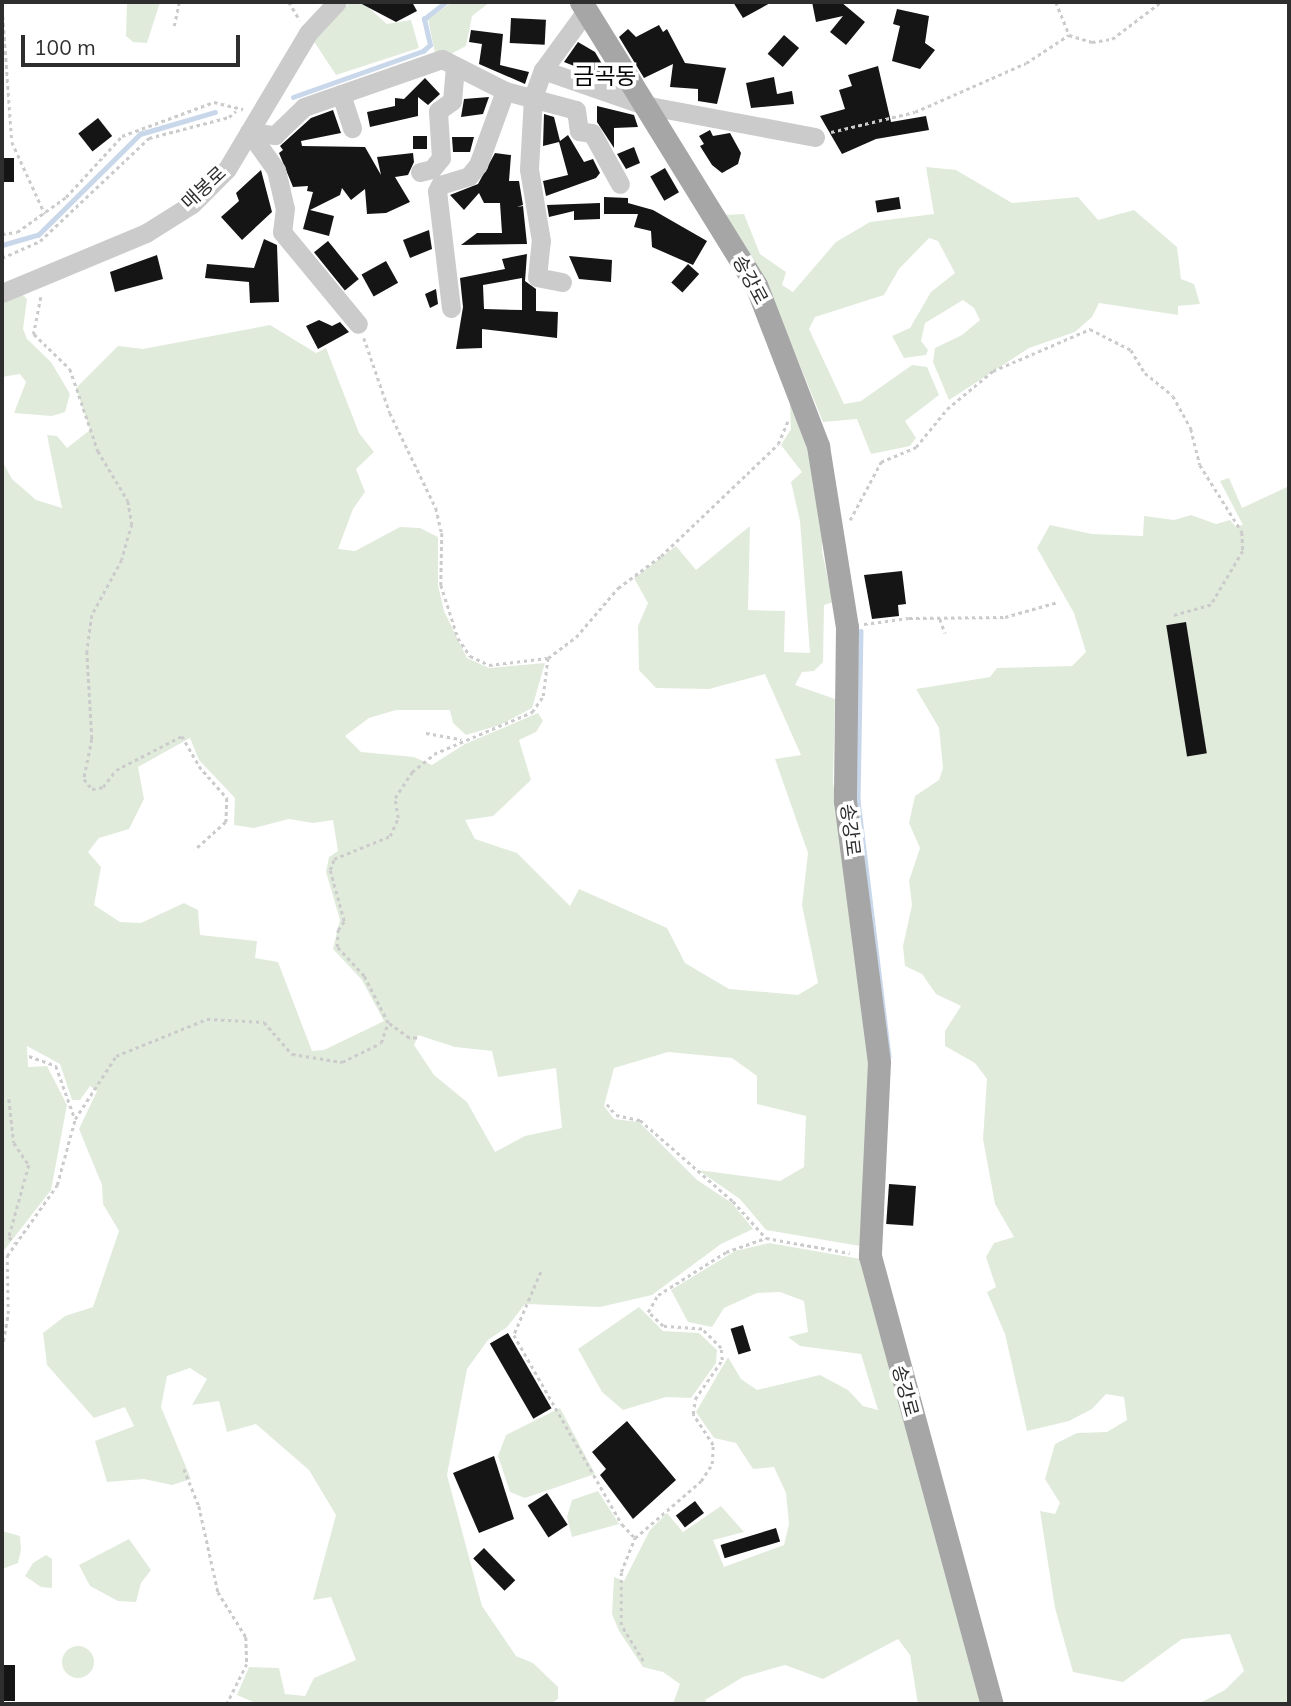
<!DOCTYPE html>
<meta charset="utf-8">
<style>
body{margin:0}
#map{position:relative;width:1291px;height:1706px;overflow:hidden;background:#fff;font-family:Mulish,"Noto Sans KR",sans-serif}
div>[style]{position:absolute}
.green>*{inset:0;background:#e1ebdc}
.round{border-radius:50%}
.stream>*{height:4.5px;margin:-2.25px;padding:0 2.25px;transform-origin:2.25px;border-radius:2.25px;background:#c9d7ea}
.building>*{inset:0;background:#151515;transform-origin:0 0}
.path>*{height:2.5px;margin-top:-1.25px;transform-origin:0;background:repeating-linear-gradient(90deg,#cbcbcb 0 3.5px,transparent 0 7px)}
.minor>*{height:19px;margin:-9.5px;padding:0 9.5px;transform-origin:9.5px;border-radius:9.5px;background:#cbcbcb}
.major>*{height:23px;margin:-11.5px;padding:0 11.5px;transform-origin:11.5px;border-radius:11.5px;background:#a6a6a6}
span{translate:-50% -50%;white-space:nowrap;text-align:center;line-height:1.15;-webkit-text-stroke:7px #fff;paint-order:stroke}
.street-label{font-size:19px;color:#2e2e2e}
.quarter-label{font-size:23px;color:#000}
.frame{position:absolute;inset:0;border:4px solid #2e2e2e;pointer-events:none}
.scale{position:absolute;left:21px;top:35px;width:219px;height:32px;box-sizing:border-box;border:4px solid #2e2e2e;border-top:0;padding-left:9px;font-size:21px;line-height:24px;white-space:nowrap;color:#2e2e2e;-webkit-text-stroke:5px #fff;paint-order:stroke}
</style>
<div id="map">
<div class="green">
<div style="clip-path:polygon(127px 2px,160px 2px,147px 43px,133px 42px,126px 36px)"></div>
<div style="clip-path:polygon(350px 2px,362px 2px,387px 24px,411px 20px,419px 48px,336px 75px,313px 40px)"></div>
<div style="clip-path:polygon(452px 2px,490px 2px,472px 16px,466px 46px,447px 56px,435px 53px,428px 19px)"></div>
<div style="clip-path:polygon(926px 167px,956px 170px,1012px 203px,1078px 197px,1098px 220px,1134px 210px,1177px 247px,1181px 279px,1194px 284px,1200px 304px,1178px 306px,1178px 315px,1099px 303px,1092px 317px,1075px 332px,1029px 348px,949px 400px,933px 362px,935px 348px,962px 335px,980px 320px,974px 308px,963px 300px,925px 323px,921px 341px,928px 350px,926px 355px,904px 358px,892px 336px,910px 328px,931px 292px,955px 273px,938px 241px,929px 238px,899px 269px,884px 295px,815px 317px,809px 329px,844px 404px,861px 401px,912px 365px,927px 367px,939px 395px,905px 421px,916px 438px,910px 446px,871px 454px,857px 419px,823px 422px,773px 299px,723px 215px,744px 214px,760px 254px,786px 272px,782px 285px,793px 292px,836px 242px,870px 222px,934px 214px)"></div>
<div style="clip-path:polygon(22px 294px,27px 299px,23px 329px,27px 339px,51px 362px,70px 394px,65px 412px,52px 416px,14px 413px,26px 382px,20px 374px,2px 377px,2px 298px)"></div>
<div style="clip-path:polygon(evenodd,270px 325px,316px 353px,326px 348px,359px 433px,374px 452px,356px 469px,365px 492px,353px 509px,338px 549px,355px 551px,400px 527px,420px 528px,438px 537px,438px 585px,444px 611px,467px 658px,489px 668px,545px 663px,532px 708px,500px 725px,466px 735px,453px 723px,450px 710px,396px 710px,369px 718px,345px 736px,361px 752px,414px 757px,432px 765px,465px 744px,538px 713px,543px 721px,536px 732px,519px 740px,531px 780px,493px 816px,465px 820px,475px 839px,517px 853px,570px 906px,579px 889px,667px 928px,685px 963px,729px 989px,798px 995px,818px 983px,802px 905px,808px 853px,775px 759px,801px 755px,765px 674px,709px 689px,656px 688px,639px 670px,638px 626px,648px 603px,634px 578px,676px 546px,696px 570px,750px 526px,748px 610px,785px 611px,784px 652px,810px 653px,800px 521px,791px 482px,802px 472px,781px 445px,791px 429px,789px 378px,822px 507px,822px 551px,833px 602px,824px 605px,823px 662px,814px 671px,802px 672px,795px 685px,835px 699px,833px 782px,869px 1021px,870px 1091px,860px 1246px,766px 1230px,740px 1199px,698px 1170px,780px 1181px,804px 1167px,806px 1116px,757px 1104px,757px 1076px,732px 1058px,668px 1052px,614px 1068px,604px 1106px,614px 1119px,639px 1122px,697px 1180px,732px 1203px,753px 1229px,721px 1244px,652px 1295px,600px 1307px,525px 1304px,507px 1327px,488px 1340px,467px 1369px,447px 1475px,482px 1606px,516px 1656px,533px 1663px,558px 1687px,558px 1699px,550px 1704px,258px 1704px,237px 1695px,249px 1667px,279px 1668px,285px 1694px,305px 1696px,314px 1678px,356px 1660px,331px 1597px,313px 1600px,336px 1515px,309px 1470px,256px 1424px,227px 1432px,219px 1401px,192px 1405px,207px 1379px,190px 1368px,167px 1376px,161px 1407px,191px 1479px,172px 1485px,144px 1479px,107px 1482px,95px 1441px,134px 1426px,125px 1407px,94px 1418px,47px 1365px,43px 1333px,65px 1316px,93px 1307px,119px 1231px,103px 1204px,102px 1185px,79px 1129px,97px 1091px,90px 1086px,80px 1100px,72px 1100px,60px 1064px,27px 1046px,28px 1067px,47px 1066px,67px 1105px,51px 1190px,2px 1253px,2px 461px,12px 479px,36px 500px,62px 508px,47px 435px,57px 436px,67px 448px,90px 430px,76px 388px,118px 346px,143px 349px,270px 325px,190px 738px,199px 760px,235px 798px,234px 825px,254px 828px,289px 819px,313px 823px,333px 820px,338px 851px,329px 857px,326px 872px,340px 920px,333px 949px,362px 980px,384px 1021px,324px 1050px,312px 1051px,278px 962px,255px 958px,257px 941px,200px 935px,198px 910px,184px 903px,141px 923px,120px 922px,94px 905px,101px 867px,88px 852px,99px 838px,129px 829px,144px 799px,138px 767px,190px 738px,270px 325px,418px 1035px,455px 1047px,492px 1051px,498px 1077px,556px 1068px,562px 1128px,525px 1136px,495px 1152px,467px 1102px,434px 1075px,414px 1045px,418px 1035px)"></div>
<div style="clip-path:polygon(1229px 478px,1242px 508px,1289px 486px,1289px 1704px,1198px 1704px,1225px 1690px,1244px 1671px,1230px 1634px,1182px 1639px,1123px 1682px,1073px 1672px,1055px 1608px,1040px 1511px,1055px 1514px,1060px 1503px,1045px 1479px,1055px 1444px,1077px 1433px,1107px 1432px,1127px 1420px,1124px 1397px,1106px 1394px,1092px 1409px,1069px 1421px,1027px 1431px,1005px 1334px,987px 1292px,996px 1287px,986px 1257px,994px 1243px,1014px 1237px,995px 1204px,983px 1139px,987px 1079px,975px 1063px,945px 1046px,945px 1031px,961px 1006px,936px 994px,922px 974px,905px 966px,903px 946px,912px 905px,909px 881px,920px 848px,909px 823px,915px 796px,939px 780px,943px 768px,939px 728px,916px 689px,990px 677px,997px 668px,1072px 666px,1086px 652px,1074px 613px,1037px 548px,1050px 525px,1092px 534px,1143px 536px,1144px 516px,1174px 520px,1191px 515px,1216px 524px,1230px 520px,1235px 526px,1243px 525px,1220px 481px)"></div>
<div style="clip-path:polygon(769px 1243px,861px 1259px,985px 1704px,918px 1704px,910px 1655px,898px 1639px,823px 1679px,785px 1665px,743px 1677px,705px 1700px,707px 1704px,673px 1704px,680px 1684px,663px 1672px,643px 1667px,619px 1631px,612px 1614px,614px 1577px,624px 1581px,650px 1530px,667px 1513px,683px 1532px,721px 1506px,744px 1532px,713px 1540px,724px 1567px,784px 1545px,789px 1524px,786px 1493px,774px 1467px,753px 1469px,736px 1443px,714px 1438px,696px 1412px,728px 1357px,741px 1379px,757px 1390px,820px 1375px,848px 1390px,863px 1406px,878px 1410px,861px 1354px,800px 1346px,788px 1337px,808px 1332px,804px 1301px,780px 1292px,757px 1293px,724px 1308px,712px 1327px,688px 1322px,671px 1290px,735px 1251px)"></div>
<div style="clip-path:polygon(639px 1307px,663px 1331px,699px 1333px,717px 1350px,716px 1363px,691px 1398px,666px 1397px,623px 1410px,602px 1392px,578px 1349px)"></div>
<div style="clip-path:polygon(560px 1408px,595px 1474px,525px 1498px,510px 1492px,498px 1456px,506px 1435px)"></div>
<div style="clip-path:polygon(598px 1491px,619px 1524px,572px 1537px,567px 1517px,572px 1500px)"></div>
<div style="clip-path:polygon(2px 1531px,20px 1536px,21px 1550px,18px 1563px,2px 1569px)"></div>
<div style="clip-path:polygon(129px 1539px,151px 1570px,141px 1583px,136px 1602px,118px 1601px,90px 1586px,79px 1565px)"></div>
<div style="clip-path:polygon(46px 1555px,52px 1559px,52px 1588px,41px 1587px,25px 1576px,33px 1563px)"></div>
<div class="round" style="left:62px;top:1646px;width:32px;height:32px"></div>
</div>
<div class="stream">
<div style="left:293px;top:97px;width:138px;rotate:-19.5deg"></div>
<div style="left:423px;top:51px;width:9px;rotate:-41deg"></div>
<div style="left:430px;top:45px;width:27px;rotate:-103deg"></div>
<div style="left:424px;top:19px;width:28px;rotate:-38deg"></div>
<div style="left:2px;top:245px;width:37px;rotate:-16deg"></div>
<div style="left:38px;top:235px;width:144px;rotate:-44.7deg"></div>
<div style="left:140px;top:134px;width:78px;rotate:-16.3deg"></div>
<div style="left:861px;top:631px;width:169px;rotate:91deg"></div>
<div style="left:858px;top:800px;width:258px;rotate:83.1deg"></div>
</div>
<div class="building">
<div style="clip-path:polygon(358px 2px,412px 2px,417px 11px,396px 22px)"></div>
<div style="clip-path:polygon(733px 2px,772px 2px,743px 18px)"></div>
<div style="clip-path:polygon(812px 2px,841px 2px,865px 22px,846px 45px,830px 32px,843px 16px,816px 22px)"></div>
<div style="clip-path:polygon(897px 9px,929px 16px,925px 43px,935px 50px,920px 69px,892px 61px,900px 26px,893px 24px)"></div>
<div style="left:511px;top:18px;width:35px;height:25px;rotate:3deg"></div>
<div style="clip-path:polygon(659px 25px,663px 32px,667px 29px,685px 63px,726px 68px,717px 104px,698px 101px,698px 89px,670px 87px,673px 64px,644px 78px,619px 37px,628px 29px,636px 37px)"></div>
<div style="clip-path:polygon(471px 30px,503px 34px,500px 65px,529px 72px,525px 84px,479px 64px,482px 44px,469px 42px)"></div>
<div style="left:784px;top:35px;width:20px;height:25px;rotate:41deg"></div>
<div style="clip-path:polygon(578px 42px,595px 52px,612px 81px,564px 62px)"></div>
<div style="clip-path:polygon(878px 66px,891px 122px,926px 116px,929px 130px,876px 139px,842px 154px,820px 116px,845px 109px,839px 90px,852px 86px,848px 75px)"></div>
<div style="clip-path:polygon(774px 77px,777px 94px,792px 91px,794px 104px,751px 108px,746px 83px)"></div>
<div style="clip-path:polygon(425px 78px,440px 94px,428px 105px,418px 97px,418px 116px,370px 127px,367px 112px,395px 106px,395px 98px,404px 99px)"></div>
<div style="clip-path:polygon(489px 97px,483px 114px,461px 117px,464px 99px)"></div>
<div style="clip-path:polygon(597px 106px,634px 115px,638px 127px,614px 128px,614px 148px,597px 122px)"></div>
<div style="clip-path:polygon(333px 110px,341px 133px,301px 141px,302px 146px,365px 147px,381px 175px,377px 157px,413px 153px,414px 162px,408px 175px,395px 177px,410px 202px,386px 213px,367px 214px,365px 189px,351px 200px,342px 188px,340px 195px,310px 210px,334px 216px,329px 236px,303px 229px,313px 192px,307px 191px,308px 186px,293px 187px,279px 153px,283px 150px,280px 146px,311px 118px)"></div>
<div style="clip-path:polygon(544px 114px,554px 117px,560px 141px,568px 135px,584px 162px,593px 159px,600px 173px,596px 178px,546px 196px,543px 181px,568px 175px,559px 142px,543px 146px)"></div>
<div style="left:98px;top:118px;width:23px;height:25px;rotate:52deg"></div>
<div style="clip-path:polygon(710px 130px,713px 136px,730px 133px,741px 153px,738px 164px,722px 173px,712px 165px,700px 146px,704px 144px,699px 136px)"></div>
<div style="left:413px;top:136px;width:14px;height:13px"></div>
<div style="clip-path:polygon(452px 137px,474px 137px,470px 152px,453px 152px)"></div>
<div style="clip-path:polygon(634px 147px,640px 163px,626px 169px,617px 154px)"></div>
<div style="clip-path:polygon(495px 153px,511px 155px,509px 181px,519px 181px,523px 205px,517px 207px,523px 206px,527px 244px,461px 245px,477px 233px,502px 233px,500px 203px,484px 203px,479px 193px,464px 210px,450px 195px,478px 184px)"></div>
<div style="left:2px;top:158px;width:12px;height:24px"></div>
<div style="left:665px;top:168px;width:28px;height:17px;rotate:60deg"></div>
<div style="clip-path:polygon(261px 170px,272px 212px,242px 240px,221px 217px,239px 201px,236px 193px)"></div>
<div style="clip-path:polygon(604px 197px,628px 198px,628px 203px,653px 210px,707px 241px,693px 265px,652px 247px,651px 231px,634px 227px,638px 214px,604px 214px)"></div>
<div style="left:899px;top:197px;width:12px;height:24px;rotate:81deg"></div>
<div style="clip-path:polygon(600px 203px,600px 219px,574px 220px,574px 211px,549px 217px,547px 205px)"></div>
<div style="clip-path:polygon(429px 230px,432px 249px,410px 258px,403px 240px)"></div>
<div style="clip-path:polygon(264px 239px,277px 245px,279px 302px,250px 303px,249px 282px,205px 278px,207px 264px,254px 268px)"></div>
<div style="left:328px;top:241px;width:49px;height:18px;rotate:51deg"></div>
<div style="clip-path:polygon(evenodd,527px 254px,525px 281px,536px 289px,536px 311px,558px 312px,557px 338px,482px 329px,482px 348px,456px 349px,463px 307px,460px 278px,505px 269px,502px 259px,527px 254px,522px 278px,522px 310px,484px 309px,483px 285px,522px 278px)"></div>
<div style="clip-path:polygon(157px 255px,163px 279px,115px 292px,110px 272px)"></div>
<div style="clip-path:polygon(569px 256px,612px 260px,611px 282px,579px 279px)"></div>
<div style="left:386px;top:261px;width:25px;height:28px;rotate:61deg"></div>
<div style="left:688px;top:264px;width:15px;height:25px;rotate:42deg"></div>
<div style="clip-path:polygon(436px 289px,438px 304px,430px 308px,425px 294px)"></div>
<div style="clip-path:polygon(319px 320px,332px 326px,340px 322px,349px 332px,318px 349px,306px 326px)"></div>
<div style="clip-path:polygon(902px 571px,906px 604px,898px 605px,899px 616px,872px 619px,864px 575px)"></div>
<div style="left:1186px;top:622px;width:133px;height:20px;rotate:81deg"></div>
<div style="left:889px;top:1184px;width:27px;height:40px;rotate:4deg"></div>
<div style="left:743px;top:1325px;width:27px;height:13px;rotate:73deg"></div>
<div style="left:508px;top:1333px;width:87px;height:21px;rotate:60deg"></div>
<div style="clip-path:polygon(627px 1421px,676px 1480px,633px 1519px,600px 1475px,606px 1469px,592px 1452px)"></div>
<div style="clip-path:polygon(494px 1456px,514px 1519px,479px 1533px,453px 1473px)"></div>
<div style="left:547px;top:1493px;width:38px;height:23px;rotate:57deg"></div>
<div style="left:695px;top:1501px;width:15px;height:24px;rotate:53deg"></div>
<div style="left:776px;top:1528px;width:14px;height:58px;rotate:73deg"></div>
<div style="left:484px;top:1548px;width:45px;height:15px;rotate:46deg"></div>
<div style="left:2px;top:1665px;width:13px;height:36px"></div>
</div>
<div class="path">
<div style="left:2px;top:2px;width:140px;rotate:85.9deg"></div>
<div style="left:12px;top:142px;width:79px;rotate:65.4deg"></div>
<div style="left:289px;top:2px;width:21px;rotate:59deg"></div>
<div style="left:1056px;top:2px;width:35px;rotate:68deg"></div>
<div style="left:1069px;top:35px;width:24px;rotate:17deg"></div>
<div style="left:1092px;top:42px;width:20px;rotate:-9deg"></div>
<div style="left:1112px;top:39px;width:61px;rotate:-37.1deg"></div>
<div style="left:174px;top:26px;width:25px;rotate:-78deg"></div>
<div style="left:831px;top:132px;width:86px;rotate:-13.4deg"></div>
<div style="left:915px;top:112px;width:121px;rotate:-23.8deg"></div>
<div style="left:1026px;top:63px;width:51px;rotate:-33.1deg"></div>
<div style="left:2px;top:234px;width:15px;rotate:-8deg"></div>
<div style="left:17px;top:232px;width:60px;rotate:-35.5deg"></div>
<div style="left:66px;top:197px;width:83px;rotate:-47.4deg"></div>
<div style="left:122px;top:136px;width:98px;rotate:-20.3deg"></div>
<div style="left:214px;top:102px;width:30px;rotate:14deg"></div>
<div style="left:2px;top:258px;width:42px;rotate:-24.1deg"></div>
<div style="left:40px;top:241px;width:150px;rotate:-43.4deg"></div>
<div style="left:149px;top:138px;width:83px;rotate:-14.7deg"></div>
<div style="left:229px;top:117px;width:9px;rotate:-41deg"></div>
<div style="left:41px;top:297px;width:38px;rotate:101deg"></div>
<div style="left:34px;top:334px;width:50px;rotate:44.2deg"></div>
<div style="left:70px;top:369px;width:87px;rotate:71.1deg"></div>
<div style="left:98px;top:451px;width:58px;rotate:59deg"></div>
<div style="left:128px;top:501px;width:23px;rotate:80deg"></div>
<div style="left:132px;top:524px;width:37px;rotate:106deg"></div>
<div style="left:122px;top:560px;width:63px;rotate:118.6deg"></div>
<div style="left:92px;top:615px;width:36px;rotate:98deg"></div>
<div style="left:87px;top:651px;width:88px;rotate:86.7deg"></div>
<div style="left:92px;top:739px;width:41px;rotate:101.3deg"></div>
<div style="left:84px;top:779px;width:13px;rotate:51deg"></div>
<div style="left:92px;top:789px;width:11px;rotate:-10deg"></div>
<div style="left:103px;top:787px;width:21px;rotate:-53deg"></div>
<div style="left:116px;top:770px;width:74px;rotate:-27.3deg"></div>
<div style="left:182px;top:736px;width:34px;rotate:60deg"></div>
<div style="left:199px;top:766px;width:43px;rotate:48.8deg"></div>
<div style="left:227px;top:798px;width:24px;rotate:92deg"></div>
<div style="left:226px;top:822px;width:42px;rotate:137.9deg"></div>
<div style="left:364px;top:338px;width:79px;rotate:70.9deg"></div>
<div style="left:390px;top:413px;width:106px;rotate:64.2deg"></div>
<div style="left:436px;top:508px;width:26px;rotate:77deg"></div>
<div style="left:442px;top:533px;width:52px;rotate:91.1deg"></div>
<div style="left:441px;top:585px;width:56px;rotate:72.2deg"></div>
<div style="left:458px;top:638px;width:22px;rotate:56deg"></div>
<div style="left:470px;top:656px;width:21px;rotate:25deg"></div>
<div style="left:489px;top:665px;width:59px;rotate:-6.8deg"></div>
<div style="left:548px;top:658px;width:35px;rotate:-37deg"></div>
<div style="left:576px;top:637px;width:65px;rotate:-49.4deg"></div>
<div style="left:618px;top:588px;width:54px;rotate:-36.7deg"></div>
<div style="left:661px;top:556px;width:162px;rotate:-43.7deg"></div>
<div style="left:778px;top:444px;width:26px;rotate:-67deg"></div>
<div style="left:850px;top:520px;width:66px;rotate:-61.9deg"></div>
<div style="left:881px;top:462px;width:38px;rotate:-23deg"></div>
<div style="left:916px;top:447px;width:49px;rotate:-50.8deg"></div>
<div style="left:947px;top:409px;width:60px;rotate:-39.6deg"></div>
<div style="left:993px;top:371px;width:106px;rotate:-23.4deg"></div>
<div style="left:1090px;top:329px;width:46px;rotate:27.1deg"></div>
<div style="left:1131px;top:350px;width:27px;rotate:59deg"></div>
<div style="left:1145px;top:373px;width:36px;rotate:39deg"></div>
<div style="left:1173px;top:396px;width:38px;rotate:61deg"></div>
<div style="left:1191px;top:429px;width:37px;rotate:76deg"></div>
<div style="left:1200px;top:465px;width:79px;rotate:57.9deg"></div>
<div style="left:1242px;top:532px;width:19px;rotate:87deg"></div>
<div style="left:1243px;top:551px;width:63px;rotate:120.7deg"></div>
<div style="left:1211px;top:605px;width:41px;rotate:164.2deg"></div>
<div style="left:940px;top:619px;width:15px;rotate:70deg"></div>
<div style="left:864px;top:624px;width:45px;rotate:-7.6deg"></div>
<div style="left:909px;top:618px;width:96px;rotate:-0.6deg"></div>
<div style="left:1005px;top:617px;width:55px;rotate:-15.8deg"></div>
<div style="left:426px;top:733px;width:36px;rotate:10deg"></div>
<div style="left:417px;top:1038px;width:8px;rotate:180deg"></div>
<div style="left:409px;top:1038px;width:26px;rotate:-144deg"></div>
<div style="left:388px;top:1023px;width:53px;rotate:-117.1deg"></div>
<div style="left:364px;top:976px;width:40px;rotate:-133deg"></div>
<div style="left:337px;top:947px;width:17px;rotate:-87deg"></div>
<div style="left:338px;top:930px;width:11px;rotate:-56deg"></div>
<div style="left:344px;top:921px;width:53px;rotate:-105.4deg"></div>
<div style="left:330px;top:870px;width:12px;rotate:-70deg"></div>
<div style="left:334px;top:859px;width:61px;rotate:-22.3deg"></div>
<div style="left:390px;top:836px;width:20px;rotate:-66deg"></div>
<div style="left:398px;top:818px;width:20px;rotate:-99deg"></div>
<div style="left:395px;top:798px;width:31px;rotate:-57deg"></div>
<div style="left:412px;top:772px;width:28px;rotate:-39deg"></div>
<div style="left:434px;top:754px;width:107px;rotate:-23.2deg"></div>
<div style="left:532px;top:712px;width:19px;rotate:-55deg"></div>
<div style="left:543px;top:696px;width:38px;rotate:-83deg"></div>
<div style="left:29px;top:1056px;width:29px;rotate:20deg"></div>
<div style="left:56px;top:1066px;width:56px;rotate:70.3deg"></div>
<div style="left:9px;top:1099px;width:44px;rotate:83.5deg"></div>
<div style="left:14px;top:1143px;width:27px;rotate:56deg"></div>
<div style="left:29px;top:1165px;width:75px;rotate:105.5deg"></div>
<div style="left:9px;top:1237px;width:8px;rotate:45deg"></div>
<div style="left:607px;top:1104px;width:14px;rotate:51deg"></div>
<div style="left:616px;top:1115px;width:25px;rotate:12deg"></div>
<div style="left:640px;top:1120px;width:123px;rotate:41.1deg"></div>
<div style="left:733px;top:1201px;width:50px;rotate:48.3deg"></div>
<div style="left:766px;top:1238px;width:85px;rotate:10.1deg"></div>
<div style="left:541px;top:1272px;width:69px;rotate:113.2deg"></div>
<div style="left:514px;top:1335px;width:218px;rotate:60.3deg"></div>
<div style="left:622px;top:1524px;width:19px;rotate:47deg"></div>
<div style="left:2px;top:1348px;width:35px;rotate:-80deg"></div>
<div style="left:8px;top:1314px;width:58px;rotate:-91deg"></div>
<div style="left:7px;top:1256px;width:87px;rotate:-54.8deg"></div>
<div style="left:57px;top:1185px;width:68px;rotate:-74.7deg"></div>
<div style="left:75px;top:1119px;width:75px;rotate:-56.9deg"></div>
<div style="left:116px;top:1056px;width:98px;rotate:-22.1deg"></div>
<div style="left:207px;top:1019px;width:57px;rotate:3deg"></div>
<div style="left:264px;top:1022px;width:43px;rotate:48.8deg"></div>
<div style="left:292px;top:1054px;width:51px;rotate:9.1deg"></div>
<div style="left:342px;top:1062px;width:43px;rotate:-26deg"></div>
<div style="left:381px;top:1043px;width:21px;rotate:-71deg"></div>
<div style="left:184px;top:1469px;width:40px;rotate:68deg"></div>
<div style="left:199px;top:1506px;width:88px;rotate:77.5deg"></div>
<div style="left:218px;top:1592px;width:53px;rotate:58.1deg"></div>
<div style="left:246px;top:1637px;width:27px;rotate:88deg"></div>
<div style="left:247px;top:1664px;width:45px;rotate:116.6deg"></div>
<div style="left:643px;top:1661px;width:42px;rotate:-121.4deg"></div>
<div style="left:621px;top:1625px;width:53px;rotate:-90deg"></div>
<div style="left:621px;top:1572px;width:37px;rotate:-68deg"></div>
<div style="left:635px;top:1538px;width:87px;rotate:-40.8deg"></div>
<div style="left:701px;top:1481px;width:20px;rotate:-57deg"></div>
<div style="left:712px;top:1464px;width:19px;rotate:-87deg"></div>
<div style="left:713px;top:1445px;width:37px;rotate:-123deg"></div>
<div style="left:693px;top:1414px;width:15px;rotate:-82deg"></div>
<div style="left:695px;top:1399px;width:47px;rotate:-55.3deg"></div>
<div style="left:722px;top:1360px;width:12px;rotate:-95deg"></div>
<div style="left:721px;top:1348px;width:27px;rotate:-135deg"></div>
<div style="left:702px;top:1329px;width:39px;rotate:-176deg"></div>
<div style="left:663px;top:1326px;width:21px;rotate:-137deg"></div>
<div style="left:648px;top:1312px;width:20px;rotate:-60deg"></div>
<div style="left:658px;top:1295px;width:80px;rotate:-32.3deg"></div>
<div style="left:726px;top:1252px;width:42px;rotate:-19.3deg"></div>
</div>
<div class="minor">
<div style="left:543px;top:70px;width:73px;rotate:-53.9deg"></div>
<div style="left:341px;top:94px;width:36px;rotate:72deg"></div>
<div style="left:249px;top:132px;width:26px;rotate:7deg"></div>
<div style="left:275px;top:135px;width:40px;rotate:-44deg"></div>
<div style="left:304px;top:107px;width:146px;rotate:-19.2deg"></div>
<div style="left:442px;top:59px;width:71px;rotate:26.9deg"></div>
<div style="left:505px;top:91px;width:73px;rotate:15deg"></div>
<div style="left:576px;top:110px;width:21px;rotate:82deg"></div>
<div style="left:579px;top:131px;width:13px;rotate:9deg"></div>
<div style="left:592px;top:133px;width:58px;rotate:61.2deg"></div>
<div style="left:249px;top:132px;width:47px;rotate:54.6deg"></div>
<div style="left:276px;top:170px;width:39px;rotate:77deg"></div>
<div style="left:285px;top:208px;width:24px;rotate:97deg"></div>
<div style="left:282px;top:232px;width:119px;rotate:50.4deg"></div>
<div style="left:420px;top:172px;width:12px;rotate:-14deg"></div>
<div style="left:432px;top:169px;width:14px;rotate:-51deg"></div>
<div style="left:441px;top:158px;width:47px;rotate:-93.7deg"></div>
<div style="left:438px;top:111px;width:17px;rotate:-36deg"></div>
<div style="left:452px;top:101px;width:33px;rotate:-85deg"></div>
<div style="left:562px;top:282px;width:25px;rotate:-169deg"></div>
<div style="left:537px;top:277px;width:36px;rotate:-84deg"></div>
<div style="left:541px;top:241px;width:73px;rotate:-99.5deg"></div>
<div style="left:529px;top:169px;width:72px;rotate:-86.8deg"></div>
<div style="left:533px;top:97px;width:29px;rotate:-70deg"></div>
<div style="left:543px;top:70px;width:107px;rotate:19.1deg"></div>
<div style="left:644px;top:105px;width:174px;rotate:10.6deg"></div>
<div style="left:2px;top:293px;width:156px;rotate:-22.6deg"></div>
<div style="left:146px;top:233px;width:54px;rotate:-32.2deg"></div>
<div style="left:192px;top:204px;width:49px;rotate:-45deg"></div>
<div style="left:227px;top:169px;width:158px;rotate:-59.2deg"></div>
<div style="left:308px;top:33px;width:42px;rotate:-46.9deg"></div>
<div style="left:451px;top:308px;width:118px;rotate:-96.8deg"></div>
<div style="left:437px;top:191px;width:7px;rotate:-63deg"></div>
<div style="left:440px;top:185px;width:30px;rotate:-17deg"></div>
<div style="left:469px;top:176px;width:14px;rotate:-51deg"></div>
<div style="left:478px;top:165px;width:79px;rotate:-70deg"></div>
</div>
<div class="major">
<div style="left:581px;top:2px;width:333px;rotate:58.3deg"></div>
<div style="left:756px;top:285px;width:173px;rotate:68.9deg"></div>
<div style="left:818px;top:446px;width:183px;rotate:80.9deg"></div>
<div style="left:847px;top:627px;width:174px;rotate:90.7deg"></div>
<div style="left:845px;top:801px;width:263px;rotate:82.6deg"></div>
<div style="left:879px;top:1062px;width:194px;rotate:92.7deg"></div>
<div style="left:870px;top:1256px;width:464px;rotate:74.8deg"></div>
</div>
<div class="street-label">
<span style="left:204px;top:188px;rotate:-43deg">매봉로</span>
<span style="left:750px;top:280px;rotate:62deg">송강로</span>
<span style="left:850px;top:830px;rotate:83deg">송강로</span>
<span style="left:905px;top:1391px;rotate:75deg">송강로</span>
</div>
<div class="quarter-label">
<span style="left:605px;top:76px">금곡동</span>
</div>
<div class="frame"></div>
<div class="scale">100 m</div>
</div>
